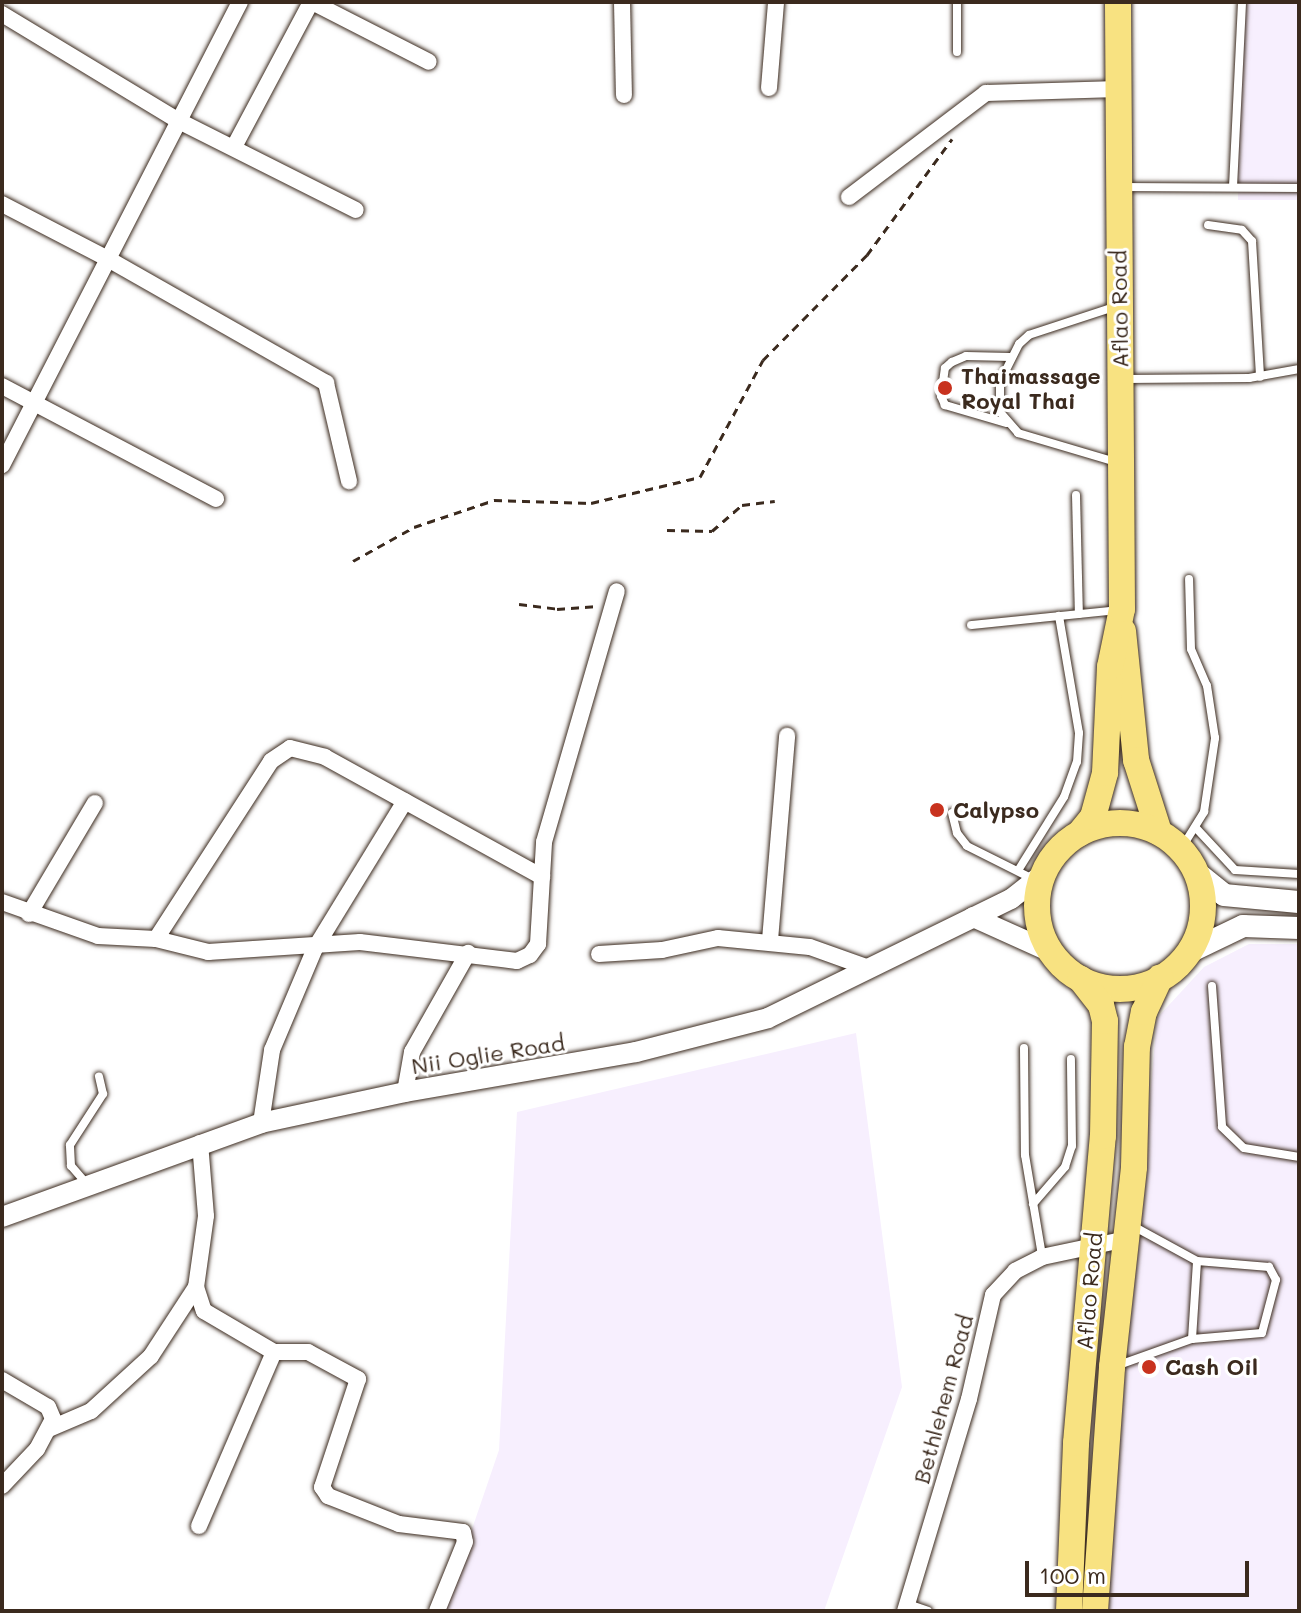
<!DOCTYPE html>
<style>
body{margin:0}
#map{position:relative;width:1301px;height:1613px;overflow:hidden;background:#fff;font-family:Mali,sans-serif}
div>[style]{position:absolute}
.built>*{inset:0;background:#f7effe;transform-origin:0 0}
.path>*{height:3px;margin-top:-1.5px;transform-origin:0;background:repeating-linear-gradient(90deg,#3b2a1e 0 8px,transparent 0 14px)}
.roads{filter:drop-shadow(0 0 2px #3b2a1e) drop-shadow(0 0 2px #3b2a1e)}
.service>*{height:8px;margin:-4px;padding:0 4px;transform-origin:4px;border-radius:4px;background:#fff}
.minor>*{height:16px;margin:-8px;padding:0 8px;transform-origin:8px;border-radius:8px;background:#fff}
.tertiary>*{height:20px;margin:-10px;padding:0 10px;transform-origin:10px;border-radius:10px;background:#fff}
.secondary>*{height:22px;margin:-11px;padding:0 11px;transform-origin:11px;border-radius:11px;background:#fff}
.trunk>*{height:26px;margin:-13px;padding:0 13px;transform-origin:13px;border-radius:13px;background:#f8e281}
.trunk>.ring{margin:-13px;padding:0;box-sizing:content-box;background:none;border:26px solid #f8e281;border-radius:50%}
.dots>*{width:22px;height:22px;translate:-50% -50%;box-sizing:border-box;border:4px solid #fff;border-radius:50%}
span{translate:-50% -50%;white-space:nowrap;text-align:center;line-height:1.15;-webkit-text-stroke:6px #fff;paint-order:stroke}
.street-label{font-size:22px;color:#3b2a1e}
.poi-label{font-size:22px;color:#3b2a1e;font-weight:700}
.left{translate:0 -50%;text-align:left}
.frame{position:absolute;inset:0;border:4px solid #3b2a1e;pointer-events:none}
.scale{position:absolute;left:1025px;top:1561px;width:224px;height:36px;box-sizing:border-box;border:4px solid #3b2a1e;border-top:0;padding-left:10px;font-size:24px;line-height:28px;white-space:nowrap;color:#3b2a1e;-webkit-text-stroke:6px #fff;paint-order:stroke}
</style>
<div id="map">
<div class="built">
<div style="left:1238px;top:2px;width:61px;height:198px"></div>
<div style="clip-path:polygon(1249px 944px,1299px 944px,1299px 1611px,1104px 1611px,1157px 1018px,1204px 967px)"></div>
<div style="clip-path:polygon(856px 1033px,902px 1387px,824px 1611px,444px 1611px,499px 1450px,517px 1112px)"></div>
</div>
<div class="path">
<div style="left:667px;top:530px;width:45px;rotate:1.3deg"></div>
<div style="left:712px;top:531px;width:40px;rotate:-41deg"></div>
<div style="left:742px;top:505px;width:33px;rotate:-7deg"></div>
<div style="left:353px;top:561px;width:70px;rotate:-29.1deg"></div>
<div style="left:414px;top:527px;width:84px;rotate:-18.6deg"></div>
<div style="left:494px;top:500px;width:97px;rotate:1.8deg"></div>
<div style="left:591px;top:503px;width:112px;rotate:-13.4deg"></div>
<div style="left:700px;top:477px;width:133px;rotate:-61.7deg"></div>
<div style="left:763px;top:360px;width:148px;rotate:-45.3deg"></div>
<div style="left:867px;top:255px;width:144px;rotate:-53.8deg"></div>
<div style="left:519px;top:604px;width:38px;rotate:7deg"></div>
<div style="left:557px;top:609px;width:41px;rotate:-4.2deg"></div>
</div>
<div class="roads">
<div class="service">
<div style="left:957px;top:52px;width:50px;rotate:-90deg"></div>
<div style="left:1123px;top:187px;width:176px;rotate:0.3deg"></div>
<div style="left:1233px;top:187px;width:185px;rotate:-87.2deg"></div>
<div style="left:1208px;top:225px;width:34px;rotate:8deg"></div>
<div style="left:1242px;top:230px;width:15px;rotate:48deg"></div>
<div style="left:1252px;top:241px;width:136px;rotate:86.6deg"></div>
<div style="left:1114px;top:307px;width:89px;rotate:161.8deg"></div>
<div style="left:1029px;top:335px;width:13px;rotate:138deg"></div>
<div style="left:1019px;top:344px;width:42px;rotate:116.6deg"></div>
<div style="left:1000px;top:382px;width:30px;rotate:90deg"></div>
<div style="left:1000px;top:412px;width:28px;rotate:49deg"></div>
<div style="left:1018px;top:433px;width:102px;rotate:16.5deg"></div>
<div style="left:1125px;top:379px;width:124px;rotate:-0.5deg"></div>
<div style="left:1249px;top:378px;width:51px;rotate:-10.2deg"></div>
<div style="left:1006px;top:423px;width:64px;rotate:-163.6deg"></div>
<div style="left:945px;top:405px;width:10px;rotate:-114deg"></div>
<div style="left:941px;top:396px;width:28px;rotate:-82deg"></div>
<div style="left:945px;top:368px;width:9px;rotate:-41deg"></div>
<div style="left:952px;top:362px;width:15px;rotate:-23deg"></div>
<div style="left:966px;top:356px;width:44px;rotate:1.3deg"></div>
<div style="left:1076px;top:495px;width:119px;rotate:88.6deg"></div>
<div style="left:971px;top:625px;width:148px;rotate:-5.8deg"></div>
<div style="left:952px;top:813px;width:21px;rotate:76deg"></div>
<div style="left:957px;top:833px;width:16px;rotate:52deg"></div>
<div style="left:967px;top:846px;width:74px;rotate:26.6deg"></div>
<div style="left:1196px;top:828px;width:57px;rotate:47.1deg"></div>
<div style="left:1235px;top:870px;width:64px;rotate:3.6deg"></div>
<div style="left:1181px;top:849px;width:44px;rotate:-58.1deg"></div>
<div style="left:1204px;top:812px;width:75px;rotate:-81.5deg"></div>
<div style="left:1215px;top:738px;width:53px;rotate:-98.7deg"></div>
<div style="left:1207px;top:686px;width:40px;rotate:-113.4deg"></div>
<div style="left:1191px;top:649px;width:70px;rotate:-91.6deg"></div>
<div style="left:1019px;top:869px;width:85px;rotate:-58deg"></div>
<div style="left:1064px;top:797px;width:37px;rotate:-70deg"></div>
<div style="left:1077px;top:762px;width:29px;rotate:-86deg"></div>
<div style="left:1079px;top:733px;width:119px;rotate:-99.7deg"></div>
<div style="left:1212px;top:986px;width:141px;rotate:85.9deg"></div>
<div style="left:1222px;top:1127px;width:30px;rotate:44deg"></div>
<div style="left:1244px;top:1148px;width:56px;rotate:9.3deg"></div>
<div style="left:1024px;top:1048px;width:107px;rotate:89.5deg"></div>
<div style="left:1025px;top:1155px;width:102px;rotate:80.4deg"></div>
<div style="left:86px;top:1183px;width:23px;rotate:-131deg"></div>
<div style="left:71px;top:1166px;width:21px;rotate:-93deg"></div>
<div style="left:70px;top:1145px;width:61px;rotate:-57.1deg"></div>
<div style="left:103px;top:1094px;width:18px;rotate:-103deg"></div>
<div style="left:1033px;top:1204px;width:49px;rotate:-49.1deg"></div>
<div style="left:1065px;top:1167px;width:22px;rotate:-72deg"></div>
<div style="left:1072px;top:1146px;width:87px;rotate:-90.7deg"></div>
<div style="left:1192px;top:1339px;width:70px;rotate:-4.9deg"></div>
<div style="left:1262px;top:1333px;width:55px;rotate:-75.2deg"></div>
<div style="left:1276px;top:1280px;width:15px;rotate:-118deg"></div>
<div style="left:1269px;top:1267px;width:72px;rotate:-175.2deg"></div>
<div style="left:1116px;top:1366px;width:81px;rotate:-19.6deg"></div>
<div style="left:1192px;top:1339px;width:78px;rotate:-86.3deg"></div>
<div style="left:1197px;top:1261px;width:73px;rotate:-151.3deg"></div>
<div style="left:908px;top:1604px;width:21px;rotate:19deg"></div>
</div>
<div class="minor">
<div style="left:240px;top:2px;width:289px;rotate:117.2deg"></div>
<div style="left:108px;top:259px;width:251px;rotate:29.6deg"></div>
<div style="left:326px;top:383px;width:101px;rotate:76.8deg"></div>
<div style="left:312px;top:2px;width:131px;rotate:27.1deg"></div>
<div style="left:622px;top:2px;width:93px;rotate:88.8deg"></div>
<div style="left:2px;top:14px;width:205px;rotate:31.2deg"></div>
<div style="left:177px;top:120px;width:200px;rotate:26.7deg"></div>
<div style="left:769px;top:88px;width:86px;rotate:-85.3deg"></div>
<div style="left:235px;top:145px;width:162px;rotate:-62deg"></div>
<div style="left:849px;top:197px;width:172px;rotate:-37.2deg"></div>
<div style="left:986px;top:93px;width:132px;rotate:-1.7deg"></div>
<div style="left:2px;top:204px;width:119px;rotate:27.4deg"></div>
<div style="left:108px;top:259px;width:232px;rotate:117.2deg"></div>
<div style="left:2px;top:386px;width:242px;rotate:27.8deg"></div>
<div style="left:2px;top:902px;width:102px;rotate:19.5deg"></div>
<div style="left:98px;top:936px;width:58px;rotate:3deg"></div>
<div style="left:156px;top:939px;width:54px;rotate:14deg"></div>
<div style="left:208px;top:952px;width:152px;rotate:-3.8deg"></div>
<div style="left:360px;top:942px;width:158px;rotate:6.9deg"></div>
<div style="left:517px;top:961px;width:14px;rotate:-25deg"></div>
<div style="left:530px;top:955px;width:14px;rotate:-54deg"></div>
<div style="left:538px;top:944px;width:102px;rotate:-86.6deg"></div>
<div style="left:544px;top:842px;width:261px;rotate:-73.8deg"></div>
<div style="left:29px;top:914px;width:129px;rotate:-59.3deg"></div>
<div style="left:156px;top:939px;width:212px;rotate:-57.1deg"></div>
<div style="left:271px;top:761px;width:23px;rotate:-34deg"></div>
<div style="left:290px;top:748px;width:36px;rotate:14deg"></div>
<div style="left:325px;top:757px;width:248px;rotate:28.9deg"></div>
<div style="left:770px;top:940px;width:205px;rotate:-85.2deg"></div>
<div style="left:599px;top:954px;width:63px;rotate:-3.6deg"></div>
<div style="left:662px;top:950px;width:57px;rotate:-12.1deg"></div>
<div style="left:718px;top:938px;width:92px;rotate:5.6deg"></div>
<div style="left:810px;top:947px;width:59px;rotate:19.7deg"></div>
<div style="left:405px;top:1092px;width:41px;rotate:-80.1deg"></div>
<div style="left:412px;top:1052px;width:114px;rotate:-60.5deg"></div>
<div style="left:261px;top:1123px;width:74px;rotate:-81.4deg"></div>
<div style="left:272px;top:1050px;width:111px;rotate:-67.1deg"></div>
<div style="left:315px;top:948px;width:172px;rotate:-58.5deg"></div>
<div style="left:200px;top:1143px;width:73px;rotate:85.3deg"></div>
<div style="left:206px;top:1216px;width:72px;rotate:98deg"></div>
<div style="left:196px;top:1287px;width:25px;rotate:72deg"></div>
<div style="left:204px;top:1311px;width:81px;rotate:30.4deg"></div>
<div style="left:274px;top:1352px;width:34px"></div>
<div style="left:308px;top:1352px;width:57px;rotate:28.4deg"></div>
<div style="left:358px;top:1379px;width:114px;rotate:108.4deg"></div>
<div style="left:322px;top:1487px;width:11px;rotate:56deg"></div>
<div style="left:328px;top:1496px;width:76px;rotate:21.5deg"></div>
<div style="left:399px;top:1524px;width:64px;rotate:7.1deg"></div>
<div style="left:463px;top:1532px;width:10px;rotate:79deg"></div>
<div style="left:465px;top:1542px;width:74px;rotate:112.1deg"></div>
<div style="left:2px;top:1380px;width:53px;rotate:30.4deg"></div>
<div style="left:48px;top:1407px;width:13px;rotate:67deg"></div>
<div style="left:53px;top:1419px;width:34px;rotate:118deg"></div>
<div style="left:37px;top:1449px;width:51px;rotate:133.4deg"></div>
<div style="left:49px;top:1429px;width:46px;rotate:-23.2deg"></div>
<div style="left:91px;top:1411px;width:81px;rotate:-42.5deg"></div>
<div style="left:151px;top:1356px;width:82px;rotate:-56.9deg"></div>
<div style="left:199px;top:1526px;width:189px;rotate:-66.7deg"></div>
<div style="left:905px;top:1611px;width:221px;rotate:-73.2deg"></div>
<div style="left:969px;top:1399px;width:107px;rotate:-77deg"></div>
<div style="left:993px;top:1295px;width:33px;rotate:-47deg"></div>
<div style="left:1015px;top:1271px;width:30px;rotate:-27deg"></div>
<div style="left:1042px;top:1257px;width:87px;rotate:-12deg"></div>
</div>
<div class="tertiary">
<div style="left:973px;top:917px;width:85px;rotate:24.2deg"></div>
<div style="left:2px;top:1217px;width:276px;rotate:-19.9deg"></div>
<div style="left:261px;top:1123px;width:147px;rotate:-12.1deg"></div>
<div style="left:405px;top:1092px;width:234px;rotate:-9.8deg"></div>
<div style="left:636px;top:1052px;width:136px;rotate:-14.4deg"></div>
<div style="left:768px;top:1018px;width:271px;rotate:-26.1deg"></div>
<div style="left:1011px;top:899px;width:42px;rotate:-38.2deg"></div>
</div>
<div class="secondary">
<div style="left:1196px;top:872px;width:36px;rotate:39deg"></div>
<div style="left:1224px;top:895px;width:75px;rotate:5.3deg"></div>
<div style="left:1189px;top:952px;width:60px;rotate:-25.7deg"></div>
<div style="left:1243px;top:926px;width:56px;rotate:2deg"></div>
</div>
<div class="trunk">
<div style="left:1123px;top:631px;width:130px;rotate:84.2deg"></div>
<div style="left:1136px;top:760px;width:76px;rotate:72.3deg"></div>
<div class="ring" style="left:1037px;top:823px;width:140px;height:140px"></div>
<div style="left:1080px;top:833px;width:21px;rotate:-51deg"></div>
<div style="left:1093px;top:817px;width:46px;rotate:-74.7deg"></div>
<div style="left:1105px;top:773px;width:106px;rotate:-87.3deg"></div>
<div style="left:1110px;top:667px;width:59px;rotate:-78.3deg"></div>
<div style="left:1122px;top:609px;width:607px;rotate:-90.38deg"></div>
<div style="left:1069px;top:1611px;width:168px;rotate:-87.6deg"></div>
<div style="left:1076px;top:1443px;width:308px;rotate:-85deg"></div>
<div style="left:1103px;top:1136px;width:115px;rotate:-89deg"></div>
<div style="left:1105px;top:1021px;width:16px;rotate:-104deg"></div>
<div style="left:1101px;top:1005px;width:33px;rotate:-128deg"></div>
<div style="left:1095px;top:1611px;width:245px;rotate:-86deg"></div>
<div style="left:1112px;top:1367px;width:201px;rotate:-83.7deg"></div>
<div style="left:1134px;top:1167px;width:120px;rotate:-88.6deg"></div>
<div style="left:1137px;top:1047px;width:36px;rotate:-79deg"></div>
<div style="left:1144px;top:1012px;width:38px;rotate:-65deg"></div>
</div>
</div>
<div class="dots">
<div style="left:945px;top:388px;background:#c8321e"></div>
<div style="left:937px;top:810px;background:#c8321e"></div>
<div style="left:1149px;top:1367px;background:#c8321e"></div>
</div>
<div class="street-label">
<span style="left:1119px;top:309px;rotate:-91deg">Aflao Road</span>
<span style="left:488px;top:1054px;rotate:-9deg">Nii Oglie Road</span>
<span style="left:1089px;top:1291px;rotate:-85deg">Aflao Road</span>
<span style="left:943px;top:1399px;rotate:-75deg">Bethlehem Road</span>
</div>
<div class="poi-label">
<span class="left" style="left:961px;top:388px">Thaimassage<br>Royal Thai</span>
<span class="left" style="left:953px;top:810px">Calypso</span>
<span class="left" style="left:1165px;top:1367px">Cash Oil</span>
</div>
<div class="frame"></div>
<div class="scale">100 m</div>
</div>
